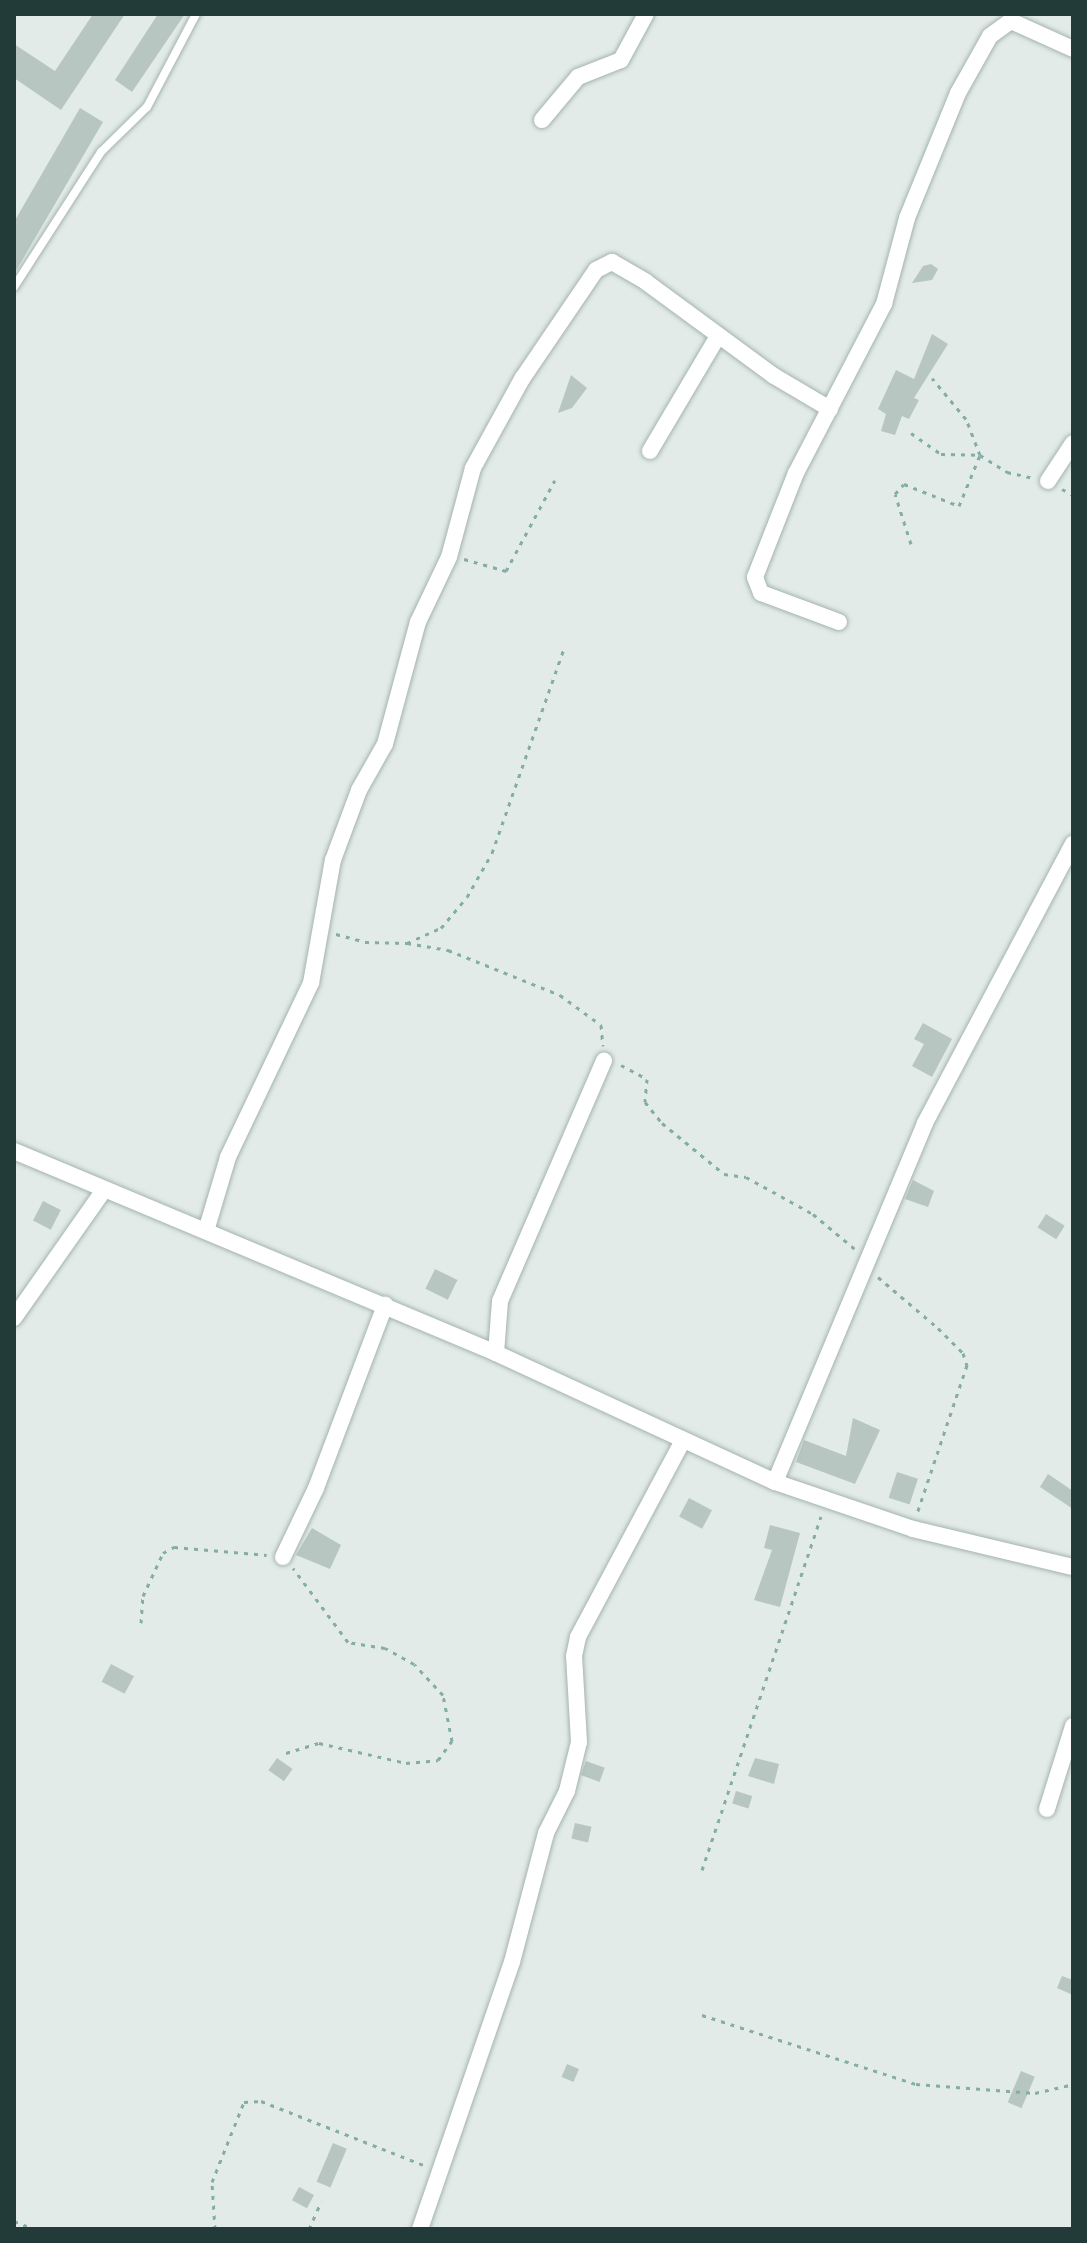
<!DOCTYPE html>
<style>
body{margin:0}
#map{position:relative;width:1087px;height:2243px;overflow:hidden;background:#e2ebe8;font-family:"Public Sans",sans-serif}
div>[style]{position:absolute}
.building>*{inset:0;background:#b8c6c2;transform-origin:0 0}
.path>*{height:3px;margin-top:-1.5px;transform-origin:0;background:repeating-linear-gradient(90deg,#84ada6 0 4px,transparent 0 10px)}
.roads{filter:drop-shadow(0 0 2px #a5b3b0) drop-shadow(0 0 2px #a5b3b0)}
.lane>*{height:8px;margin:-4px;padding:0 4px;transform-origin:4px;border-radius:4px;background:#fff}
.street>*{height:16px;margin:-8px;padding:0 8px;transform-origin:8px;border-radius:8px;background:#fff}
span{translate:-50% -50%;white-space:nowrap;text-align:center;line-height:1.15;-webkit-text-stroke:6px #f2f8f6;paint-order:stroke}
.frame{position:absolute;inset:0;border:16px solid #233b38;pointer-events:none}
</style>
<div id="map">
<div class="building">
<div style="clip-path:polygon(93px 14px,125px 14px,61px 110px,14px 78px,14px 44px,55px 71px)"></div>
<div style="clip-path:polygon(158px 14px,185px 14px,132px 92px,115px 80px)"></div>
<div style="clip-path:polygon(80px 108px,103px 122px,14px 274px,14px 222px)"></div>
<div style="clip-path:polygon(931px 264px,938px 269px,932px 280px,912px 283px,923px 266px)"></div>
<div style="clip-path:polygon(932px 334px,948px 344px,914px 398px,919px 400px,909px 419px,902px 416px,895px 435px,881px 431px,886px 414px,878px 409px,896px 370px,914px 379px)"></div>
<div style="clip-path:polygon(571px 375px,587px 388px,572px 408px,558px 413px)"></div>
<div style="clip-path:polygon(923px 1023px,952px 1039px,932px 1077px,912px 1066px,924px 1044px,914px 1039px)"></div>
<div style="clip-path:polygon(913px 1180px,934px 1191px,928px 1207px,905px 1199px)"></div>
<div style="left:43px;top:1201px;width:20px;height:22px;rotate:27deg"></div>
<div style="left:1046px;top:1214px;width:22px;height:16px;rotate:32deg"></div>
<div style="left:435px;top:1269px;width:25px;height:22px;rotate:26deg"></div>
<div style="clip-path:polygon(853px 1418px,880px 1430px,855px 1484px,796px 1462px,804px 1440px,846px 1456px)"></div>
<div style="left:897px;top:1472px;width:22px;height:27px;rotate:18deg"></div>
<div style="clip-path:polygon(1048px 1474px,1073px 1491px,1073px 1509px,1040px 1487px)"></div>
<div style="left:689px;top:1498px;width:26px;height:21px;rotate:28deg"></div>
<div style="clip-path:polygon(770px 1525px,800px 1533px,780px 1607px,754px 1600px,772px 1550px,764px 1548px)"></div>
<div style="clip-path:polygon(312px 1528px,341px 1545px,330px 1569px,296px 1555px)"></div>
<div style="left:111px;top:1664px;width:26px;height:20px;rotate:28deg"></div>
<div style="left:277px;top:1758px;width:19px;height:15px;rotate:35deg"></div>
<div style="clip-path:polygon(755px 1758px,779px 1764px,774px 1784px,748px 1776px)"></div>
<div style="left:586px;top:1761px;width:20px;height:15px;rotate:20deg"></div>
<div style="left:736px;top:1791px;width:17px;height:13px;rotate:17deg"></div>
<div style="left:575px;top:1823px;width:17px;height:16px;rotate:13deg"></div>
<div style="clip-path:polygon(1062px 1976px,1073px 1980px,1073px 1995px,1057px 1988px)"></div>
<div style="left:567px;top:2064px;width:13px;height:14px;rotate:23deg"></div>
<div style="left:1021px;top:2071px;width:15px;height:34px;rotate:23deg"></div>
<div style="left:333px;top:2143px;width:15px;height:42px;rotate:23deg"></div>
<div style="left:299px;top:2187px;width:17px;height:15px;rotate:28deg"></div>
</div>
<div class="path">
<div style="left:911px;top:433px;width:37px;rotate:35deg"></div>
<div style="left:941px;top:454px;width:39px;rotate:1deg"></div>
<div style="left:980px;top:455px;width:32px;rotate:32deg"></div>
<div style="left:1007px;top:472px;width:27px;rotate:13deg"></div>
<div style="left:1062px;top:489px;width:13px;rotate:29deg"></div>
<div style="left:911px;top:544px;width:52px;rotate:-107.7deg"></div>
<div style="left:895px;top:494px;width:13px;rotate:-48deg"></div>
<div style="left:904px;top:484px;width:59px;rotate:21.8deg"></div>
<div style="left:959px;top:506px;width:55px;rotate:-67.6deg"></div>
<div style="left:980px;top:455px;width:39px;rotate:-111deg"></div>
<div style="left:966px;top:419px;width:53px;rotate:-129.7deg"></div>
<div style="left:464px;top:559px;width:44px;rotate:15.9deg"></div>
<div style="left:506px;top:571px;width:103px;rotate:-61.7deg"></div>
<div style="left:336px;top:934px;width:30px;rotate:15deg"></div>
<div style="left:365px;top:942px;width:42px;rotate:1.4deg"></div>
<div style="left:407px;top:943px;width:37px;rotate:-24deg"></div>
<div style="left:441px;top:928px;width:40px;rotate:-50deg"></div>
<div style="left:467px;top:897px;width:51px;rotate:-60.4deg"></div>
<div style="left:492px;top:853px;width:216px;rotate:-70.6deg"></div>
<div style="left:407px;top:943px;width:42px;rotate:9.7deg"></div>
<div style="left:448px;top:950px;width:121px;rotate:21.9deg"></div>
<div style="left:560px;top:995px;width:51px;rotate:36.2deg"></div>
<div style="left:601px;top:1025px;width:21px;rotate:85deg"></div>
<div style="left:621px;top:1065px;width:30px;rotate:28deg"></div>
<div style="left:647px;top:1079px;width:23px;rotate:95deg"></div>
<div style="left:645px;top:1102px;width:27px;rotate:51deg"></div>
<div style="left:662px;top:1123px;width:80px;rotate:39.4deg"></div>
<div style="left:724px;top:1174px;width:22px;rotate:8deg"></div>
<div style="left:746px;top:1177px;width:77px;rotate:28.9deg"></div>
<div style="left:813px;top:1214px;width:56px;rotate:39.9deg"></div>
<div style="left:878px;top:1277px;width:79px;rotate:40.4deg"></div>
<div style="left:938px;top:1328px;width:35px;rotate:45deg"></div>
<div style="left:963px;top:1353px;width:13px;rotate:72deg"></div>
<div style="left:967px;top:1365px;width:157px;rotate:108.6deg"></div>
<div style="left:141px;top:1623px;width:27px;rotate:-86deg"></div>
<div style="left:143px;top:1596px;width:47px;rotate:-65.1deg"></div>
<div style="left:163px;top:1553px;width:13px;rotate:-29deg"></div>
<div style="left:174px;top:1547px;width:93px;rotate:4.9deg"></div>
<div style="left:286px;top:1753px;width:34px;rotate:-17deg"></div>
<div style="left:319px;top:1743px;width:89px;rotate:12.9deg"></div>
<div style="left:406px;top:1763px;width:32px;rotate:-5deg"></div>
<div style="left:438px;top:1760px;width:24px;rotate:-54deg"></div>
<div style="left:452px;top:1741px;width:47px;rotate:-101.1deg"></div>
<div style="left:443px;top:1695px;width:42px;rotate:-133.1deg"></div>
<div style="left:414px;top:1664px;width:33px;rotate:-151deg"></div>
<div style="left:385px;top:1648px;width:37px;rotate:-171deg"></div>
<div style="left:348px;top:1642px;width:92px;rotate:-126.6deg"></div>
<div style="left:702px;top:1870px;width:373px;rotate:-71.4deg"></div>
<div style="left:702px;top:2015px;width:225px;rotate:17.9deg"></div>
<div style="left:916px;top:2084px;width:119px;rotate:4.3deg"></div>
<div style="left:1035px;top:2093px;width:39px;rotate:-13deg"></div>
<div style="left:14px;top:2221px;width:22px;rotate:22deg"></div>
<div style="left:215px;top:2229px;width:47px;rotate:-93.7deg"></div>
<div style="left:212px;top:2182px;width:86px;rotate:-68.2deg"></div>
<div style="left:244px;top:2102px;width:17px;rotate:-3deg"></div>
<div style="left:261px;top:2101px;width:177px;rotate:21.5deg"></div>
<div style="left:309px;top:2229px;width:30px;rotate:-66deg"></div>
</div>
<div class="roads">
<div class="lane">
<div style="left:14px;top:287px;width:161px;rotate:-57.2deg"></div>
<div style="left:101px;top:152px;width:64px;rotate:-44.4deg"></div>
<div style="left:147px;top:107px;width:105px;rotate:-62.2deg"></div>
</div>
<div class="street">
<div style="left:1011px;top:21px;width:68px;rotate:24.3deg"></div>
<div style="left:542px;top:120px;width:56px;rotate:-50.1deg"></div>
<div style="left:578px;top:77px;width:46px;rotate:-21.6deg"></div>
<div style="left:621px;top:60px;width:52px;rotate:-61.5deg"></div>
<div style="left:650px;top:451px;width:134px;rotate:-59.4deg"></div>
<div style="left:1048px;top:481px;width:45px;rotate:-56.7deg"></div>
<div style="left:839px;top:622px;width:83px;rotate:-159.6deg"></div>
<div style="left:761px;top:593px;width:17px;rotate:-111deg"></div>
<div style="left:755px;top:577px;width:112px;rotate:-68.5deg"></div>
<div style="left:796px;top:473px;width:191px;rotate:-62.5deg"></div>
<div style="left:884px;top:304px;width:89px;rotate:-75deg"></div>
<div style="left:907px;top:218px;width:135px;rotate:-67.8deg"></div>
<div style="left:958px;top:93px;width:65px;rotate:-60.7deg"></div>
<div style="left:990px;top:36px;width:26px;rotate:-36deg"></div>
<div style="left:14px;top:1151px;width:523px;rotate:22.74deg"></div>
<div style="left:496px;top:1353px;width:307px;rotate:24.8deg"></div>
<div style="left:775px;top:1482px;width:146px;rotate:18.8deg"></div>
<div style="left:913px;top:1529px;width:164px;rotate:13.4deg"></div>
<div style="left:206px;top:1231px;width:77px;rotate:-73.4deg"></div>
<div style="left:228px;top:1157px;width:193px;rotate:-64.5deg"></div>
<div style="left:311px;top:983px;width:125px;rotate:-79.9deg"></div>
<div style="left:333px;top:860px;width:75px;rotate:-69.6deg"></div>
<div style="left:359px;top:790px;width:53px;rotate:-60.5deg"></div>
<div style="left:385px;top:744px;width:126px;rotate:-74.9deg"></div>
<div style="left:418px;top:622px;width:72px;rotate:-64.5deg"></div>
<div style="left:449px;top:557px;width:92px;rotate:-74.9deg"></div>
<div style="left:473px;top:468px;width:102px;rotate:-61.2deg"></div>
<div style="left:522px;top:379px;width:132px;rotate:-55.8deg"></div>
<div style="left:596px;top:270px;width:18px;rotate:-27deg"></div>
<div style="left:612px;top:262px;width:39px;rotate:30deg"></div>
<div style="left:646px;top:282px;width:159px;rotate:36.3deg"></div>
<div style="left:774px;top:376px;width:65px;rotate:30.5deg"></div>
<div style="left:14px;top:1318px;width:156px;rotate:-54.9deg"></div>
<div style="left:496px;top:1353px;width:52px;rotate:-85.6deg"></div>
<div style="left:500px;top:1301px;width:262px;rotate:-66.6deg"></div>
<div style="left:775px;top:1482px;width:389px;rotate:-67.3deg"></div>
<div style="left:925px;top:1123px;width:316px;rotate:-62.1deg"></div>
<div style="left:283px;top:1557px;width:76px;rotate:-64.4deg"></div>
<div style="left:316px;top:1488px;width:196px;rotate:-69.3deg"></div>
<div style="left:1047px;top:1809px;width:87px;rotate:-72.6deg"></div>
<div style="left:420px;top:2229px;width:282px;rotate:-71deg"></div>
<div style="left:512px;top:1962px;width:133px;rotate:-75.2deg"></div>
<div style="left:546px;top:1833px;width:47px;rotate:-63.4deg"></div>
<div style="left:567px;top:1791px;width:50px;rotate:-76.2deg"></div>
<div style="left:579px;top:1742px;width:86px;rotate:-93.3deg"></div>
<div style="left:574px;top:1656px;width:19px;rotate:-78deg"></div>
<div style="left:578px;top:1637px;width:221px;rotate:-61.9deg"></div>
</div>
</div>
<div class="frame"></div>
</div>
